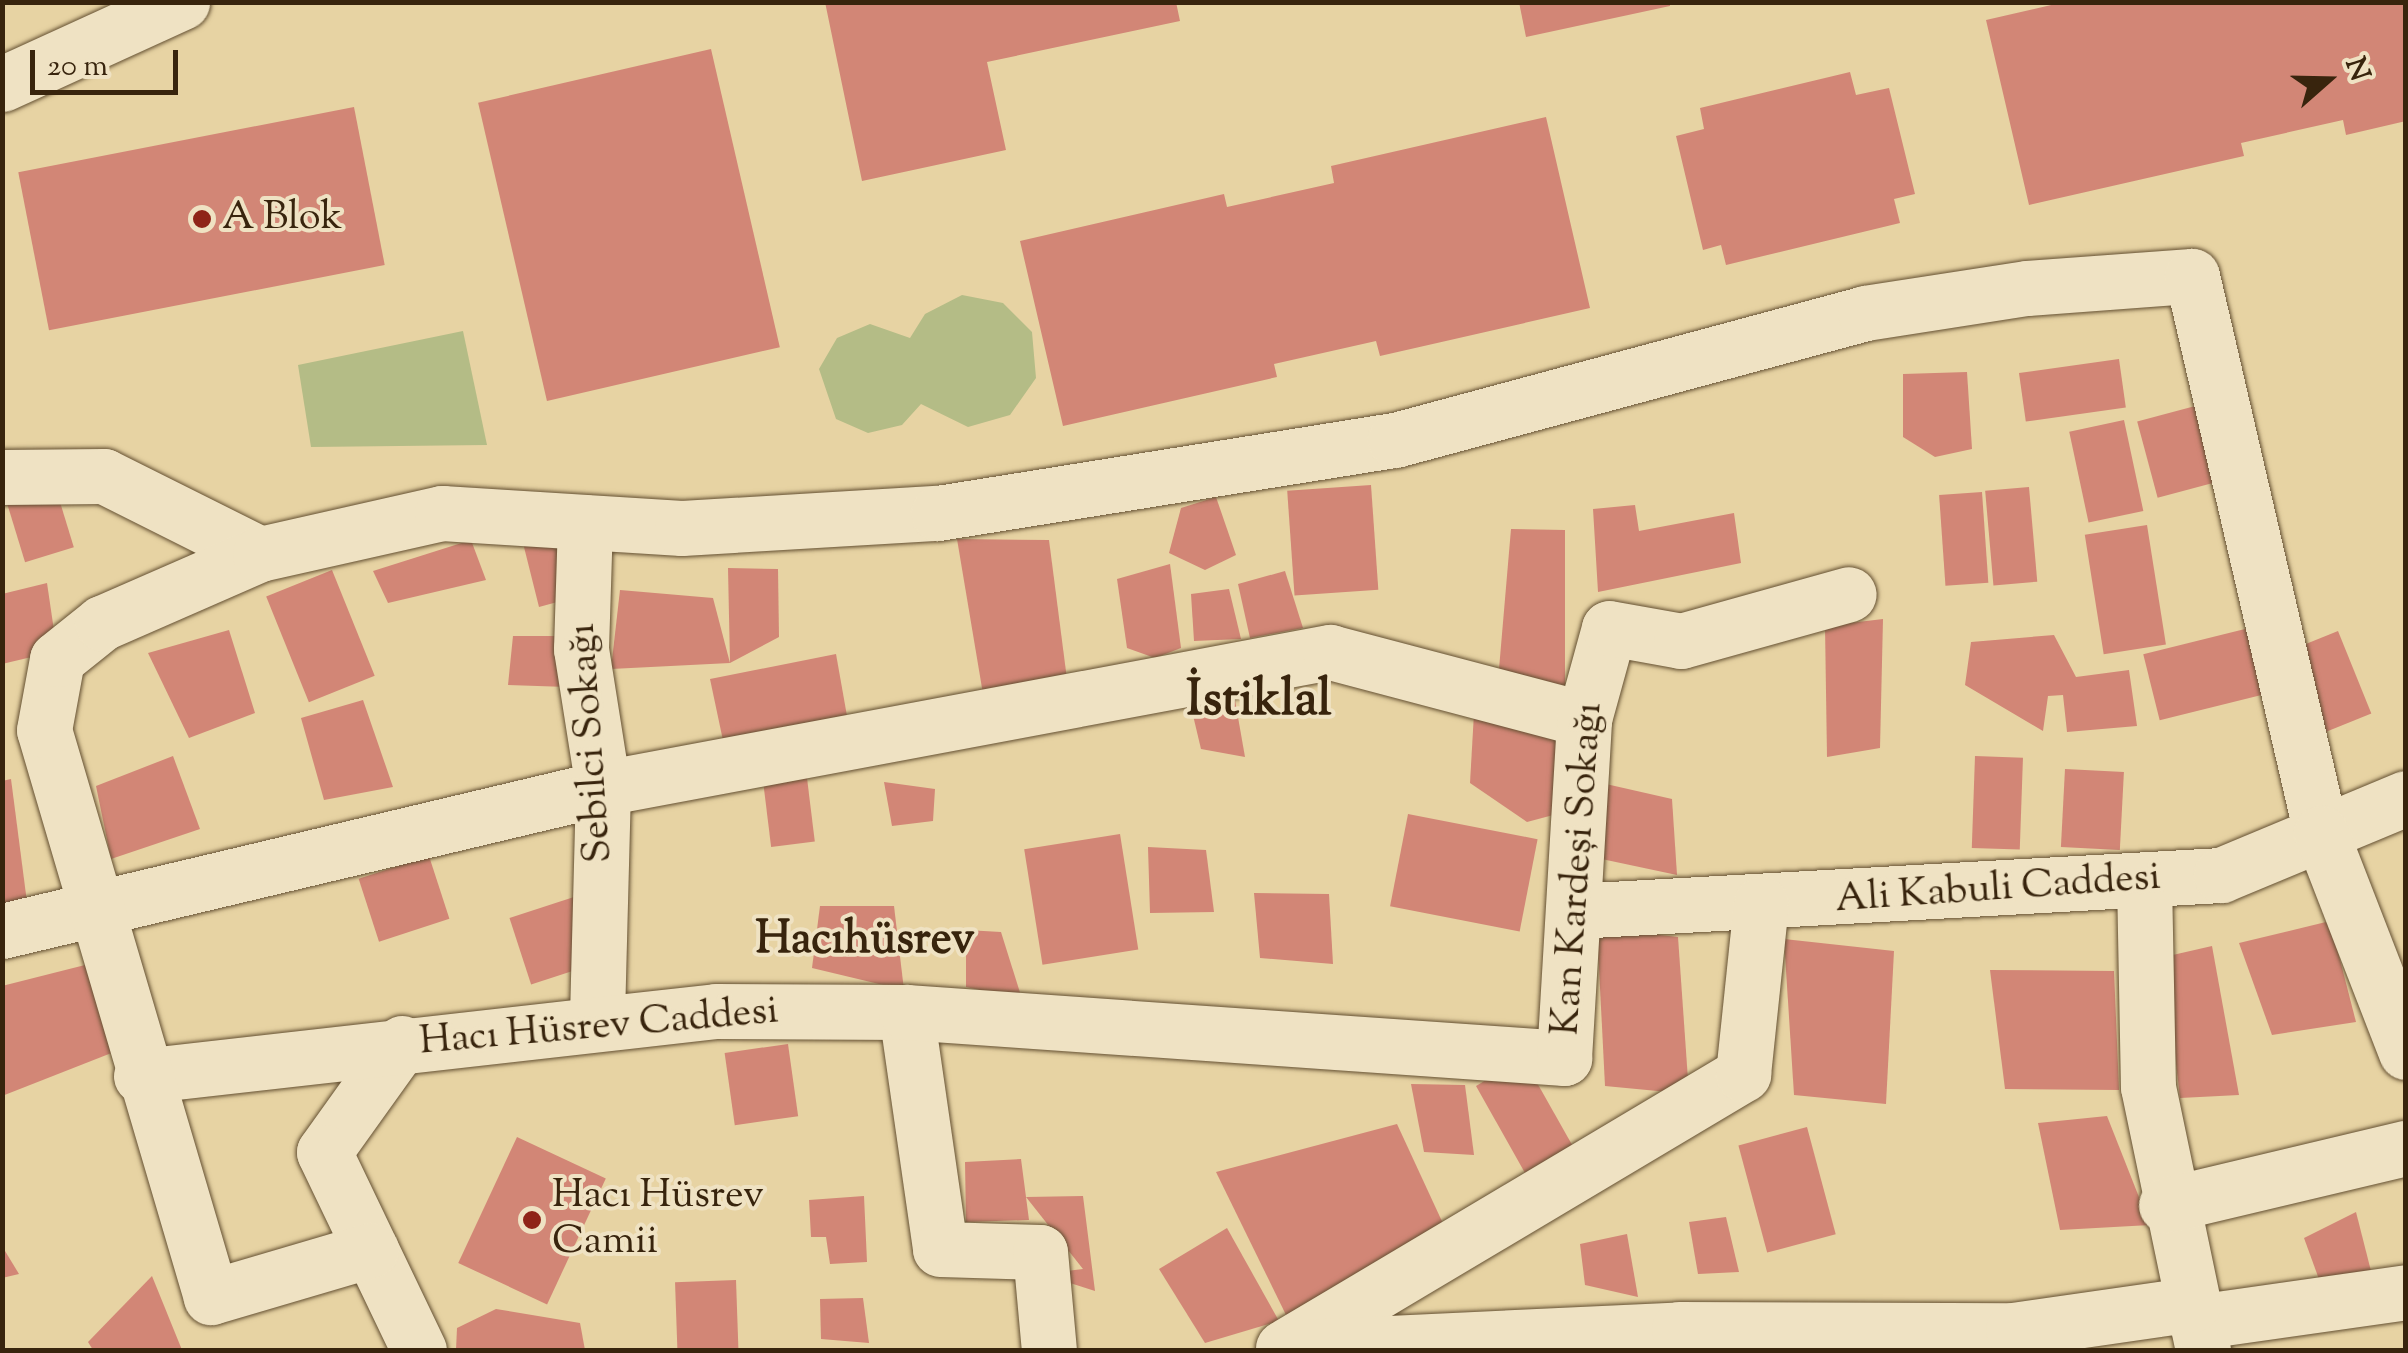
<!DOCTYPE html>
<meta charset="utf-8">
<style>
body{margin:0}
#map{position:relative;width:2408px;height:1353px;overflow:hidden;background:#e7d3a3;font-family:"Sorts Mill Goudy",serif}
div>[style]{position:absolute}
.green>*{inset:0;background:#b4bc86}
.building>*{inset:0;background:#d28676;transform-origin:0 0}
.roads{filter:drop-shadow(0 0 2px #645032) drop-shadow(0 0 2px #645032)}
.minor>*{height:55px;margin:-27.5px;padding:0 27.5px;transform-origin:27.5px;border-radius:27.5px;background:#efe2c3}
.dots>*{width:28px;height:28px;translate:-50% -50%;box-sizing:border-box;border:5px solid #efe2c3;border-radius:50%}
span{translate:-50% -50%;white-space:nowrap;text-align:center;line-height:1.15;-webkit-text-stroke:8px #efe2c3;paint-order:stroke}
.poi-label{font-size:40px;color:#38240d}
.left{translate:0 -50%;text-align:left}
.street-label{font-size:40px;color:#38240d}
.quarter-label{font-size:45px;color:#38240d;font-weight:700}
.district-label{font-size:50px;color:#38240d;font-weight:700}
.frame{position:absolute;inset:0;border:5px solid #38240d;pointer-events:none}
.north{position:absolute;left:2278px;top:30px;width:100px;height:100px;-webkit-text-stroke:8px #efe2c3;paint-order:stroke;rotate:70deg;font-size:28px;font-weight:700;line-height:40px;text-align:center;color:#38240d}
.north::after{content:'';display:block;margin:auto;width:35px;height:45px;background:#38240d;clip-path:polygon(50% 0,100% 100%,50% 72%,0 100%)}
.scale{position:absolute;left:30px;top:50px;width:148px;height:45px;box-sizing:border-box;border:5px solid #38240d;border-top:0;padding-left:12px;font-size:30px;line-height:35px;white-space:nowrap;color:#38240d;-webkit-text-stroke:8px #efe2c3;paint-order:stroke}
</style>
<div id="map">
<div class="green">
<div style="clip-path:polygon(962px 295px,1003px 303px,1032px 332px,1036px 378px,1010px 415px,968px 427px,921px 404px,902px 425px,868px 433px,836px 419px,819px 369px,837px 338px,870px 324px,910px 338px,925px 314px)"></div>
<div style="clip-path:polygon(463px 331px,487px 445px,311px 447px,298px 365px)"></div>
</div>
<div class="building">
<div style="clip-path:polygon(825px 2px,1176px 2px,1180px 21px,987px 62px,1006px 150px,862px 181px)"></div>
<div style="clip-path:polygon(1519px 2px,1670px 2px,1670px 6px,1526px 37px)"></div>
<div style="clip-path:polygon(2064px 2px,2406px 2px,2406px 121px,2346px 135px,2343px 120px,2241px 143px,2244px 156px,2029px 205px,1986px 20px)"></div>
<div style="left:711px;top:49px;width:306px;height:239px;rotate:77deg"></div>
<div style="clip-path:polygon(1850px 72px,1856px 95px,1889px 88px,1915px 194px,1894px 199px,1900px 223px,1726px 265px,1721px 245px,1703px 250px,1676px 136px,1704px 129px,1700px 108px)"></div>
<div style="left:354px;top:107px;width:161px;height:342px;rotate:79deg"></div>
<div style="clip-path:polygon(1546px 117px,1590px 308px,1380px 356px,1376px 341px,1274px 364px,1277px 377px,1063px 426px,1020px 241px,1224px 194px,1227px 207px,1334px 183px,1331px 166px)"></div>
<div style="left:2119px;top:359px;width:49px;height:101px;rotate:82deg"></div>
<div style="clip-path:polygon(1967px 372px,1972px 449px,1935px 457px,1903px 437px,1903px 374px)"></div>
<div style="left:2199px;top:405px;width:79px;height:64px;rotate:75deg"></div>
<div style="left:2124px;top:420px;width:93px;height:56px;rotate:78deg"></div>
<div style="left:1371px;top:485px;width:105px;height:84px;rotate:86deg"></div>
<div style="left:2029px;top:487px;width:95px;height:44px;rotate:85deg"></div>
<div style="left:56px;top:489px;width:61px;height:51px;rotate:73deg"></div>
<div style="left:1982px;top:492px;width:91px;height:43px;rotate:86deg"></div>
<div style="clip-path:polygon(1216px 497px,1236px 555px,1205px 570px,1169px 553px,1181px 508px)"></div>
<div style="clip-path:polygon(1635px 505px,1639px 531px,1734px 513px,1741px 563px,1598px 592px,1593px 509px)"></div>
<div style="clip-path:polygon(570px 521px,583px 595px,539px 607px,519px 527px)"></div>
<div style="left:2147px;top:525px;width:121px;height:63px;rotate:81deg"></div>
<div style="clip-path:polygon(1511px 529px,1565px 530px,1565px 687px,1499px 669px)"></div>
<div style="clip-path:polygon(957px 539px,1049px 540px,1068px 687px,984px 700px)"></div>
<div style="clip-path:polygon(471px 540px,486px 580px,388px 603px,373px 571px)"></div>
<div style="clip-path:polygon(1170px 564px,1181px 648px,1155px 658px,1127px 648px,1117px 579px)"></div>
<div style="clip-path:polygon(728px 568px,778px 569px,779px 637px,730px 663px)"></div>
<div style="left:332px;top:570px;width:114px;height:71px;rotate:68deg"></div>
<div style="clip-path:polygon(1285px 571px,1303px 628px,1250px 638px,1238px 584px)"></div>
<div style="clip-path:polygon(47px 583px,57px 651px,2px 664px,2px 594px)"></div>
<div style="clip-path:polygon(1229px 589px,1241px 639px,1194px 641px,1191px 594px)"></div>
<div style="clip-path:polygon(620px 590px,713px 598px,730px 663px,611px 669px)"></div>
<div style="clip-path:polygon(1883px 619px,1880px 748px,1827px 757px,1825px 626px)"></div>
<div style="left:2249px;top:628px;width:68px;height:109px;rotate:76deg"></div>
<div style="clip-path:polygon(229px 630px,255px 713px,189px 738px,148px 653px)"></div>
<div style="left:2338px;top:631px;width:89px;height:58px;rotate:68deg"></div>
<div style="clip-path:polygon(2054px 635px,2076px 677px,2129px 670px,2137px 726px,2067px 732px,2063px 695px,2048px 696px,2043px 731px,1965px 685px,1971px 642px)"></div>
<div style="clip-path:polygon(513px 636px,565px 636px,567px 687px,508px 685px)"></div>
<div style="clip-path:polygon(836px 654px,847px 716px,725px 750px,710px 679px)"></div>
<div style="clip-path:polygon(1232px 683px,1245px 757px,1201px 749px,1187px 690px)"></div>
<div style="clip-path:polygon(363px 700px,393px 787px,324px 800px,301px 718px)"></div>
<div style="clip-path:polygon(1474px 713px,1563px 732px,1572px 810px,1527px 822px,1470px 783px)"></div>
<div style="clip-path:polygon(173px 756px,200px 829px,111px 859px,96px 786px)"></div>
<div style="left:1975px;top:756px;width:48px;height:92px;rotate:2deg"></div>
<div style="left:2065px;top:769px;width:59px;height:78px;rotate:3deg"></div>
<div style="left:807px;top:778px;width:64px;height:44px;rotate:83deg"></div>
<div style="clip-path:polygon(11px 779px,28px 910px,2px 910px,2px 781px)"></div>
<div style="clip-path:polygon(884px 782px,935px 789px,933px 821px,892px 826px)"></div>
<div style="clip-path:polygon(1606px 784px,1672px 799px,1677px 875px,1597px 858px)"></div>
<div style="left:1408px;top:814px;width:132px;height:94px;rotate:11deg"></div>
<div style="left:1120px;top:834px;width:117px;height:97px;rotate:81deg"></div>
<div style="clip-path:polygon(1148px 847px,1206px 850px,1214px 912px,1150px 913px)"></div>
<div style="left:429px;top:856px;width:66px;height:74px;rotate:72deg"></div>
<div style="clip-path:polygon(1254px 893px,1329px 894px,1333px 964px,1260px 958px)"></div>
<div style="left:577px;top:896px;width:70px;height:71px;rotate:72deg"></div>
<div style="clip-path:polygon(820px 906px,894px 906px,904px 990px,812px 968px)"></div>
<div style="clip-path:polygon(2330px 921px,2356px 1022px,2272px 1035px,2239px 943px)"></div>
<div style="clip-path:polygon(1597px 928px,1678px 937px,1689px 1094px,1605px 1086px)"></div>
<div style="clip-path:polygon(966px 930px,1001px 932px,1022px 999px,966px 987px)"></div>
<div style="clip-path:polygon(1784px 939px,1894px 951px,1886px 1104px,1794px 1095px)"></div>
<div style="clip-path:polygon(2212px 946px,2239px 1095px,2180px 1098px,2164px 957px)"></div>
<div style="clip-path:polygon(85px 965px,114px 1052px,2px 1096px,2px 986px)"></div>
<div style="clip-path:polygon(1990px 970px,2114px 971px,2119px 1090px,2005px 1089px)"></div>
<div style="left:788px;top:1044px;width:73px;height:64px;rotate:82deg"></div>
<div style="clip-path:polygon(1523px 1058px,1575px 1150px,1538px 1196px,1476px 1086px)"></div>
<div style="clip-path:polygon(1411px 1084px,1465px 1085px,1474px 1155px,1424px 1152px)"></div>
<div style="clip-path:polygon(2107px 1116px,2150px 1225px,2060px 1230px,2038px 1123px)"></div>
<div style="clip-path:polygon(1397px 1124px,1446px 1230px,1287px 1317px,1216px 1172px)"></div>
<div style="left:1807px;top:1127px;width:111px;height:71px;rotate:75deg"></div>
<div style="left:517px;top:1137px;width:98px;height:139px;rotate:25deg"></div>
<div style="clip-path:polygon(1021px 1159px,1026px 1197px,1083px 1196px,1095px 1291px,1042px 1274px,1083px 1269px,1026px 1197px,1029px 1220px,966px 1222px,965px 1162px)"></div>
<div style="clip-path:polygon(864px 1196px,867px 1262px,830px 1264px,826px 1237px,811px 1237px,809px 1200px)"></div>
<div style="clip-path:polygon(2356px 1212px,2372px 1275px,2320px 1282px,2304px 1238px)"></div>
<div style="clip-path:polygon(1726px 1217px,1739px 1272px,1698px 1274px,1689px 1222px)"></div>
<div style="clip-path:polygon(1227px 1228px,1279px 1321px,1205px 1343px,1159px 1269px)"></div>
<div style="clip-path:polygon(1627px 1234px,1638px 1297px,1585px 1285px,1580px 1244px)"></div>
<div style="clip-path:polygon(2px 1246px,19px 1274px,2px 1278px)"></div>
<div style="clip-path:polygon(152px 1276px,182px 1350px,93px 1350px,88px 1342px)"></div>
<div style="left:736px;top:1280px;width:70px;height:61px;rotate:88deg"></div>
<div style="clip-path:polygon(863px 1298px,869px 1343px,821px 1339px,820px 1299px)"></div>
<div style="clip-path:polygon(496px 1309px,580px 1323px,585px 1350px,456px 1350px,457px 1328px)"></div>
</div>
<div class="roads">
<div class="minor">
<div style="left:2px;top:84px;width:198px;rotate:-24.5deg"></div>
<div style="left:2px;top:477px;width:102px;rotate:-0.6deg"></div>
<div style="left:104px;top:476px;width:174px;rotate:26.6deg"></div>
<div style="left:585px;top:522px;width:127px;rotate:91.8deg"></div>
<div style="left:581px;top:649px;width:141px;rotate:81deg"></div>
<div style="left:603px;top:788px;width:236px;rotate:91.5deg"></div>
<div style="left:2144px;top:880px;width:207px;rotate:88.9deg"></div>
<div style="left:2148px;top:1087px;width:269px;rotate:78.2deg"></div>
<div style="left:1575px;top:911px;width:647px;rotate:-3.19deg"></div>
<div style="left:2221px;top:875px;width:200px;rotate:-22.6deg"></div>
<div style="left:2px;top:931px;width:618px;rotate:-13.38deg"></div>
<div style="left:603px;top:788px;width:740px;rotate:-10.6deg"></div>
<div style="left:1330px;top:652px;width:263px;rotate:14.8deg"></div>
<div style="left:906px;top:1012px;width:239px;rotate:81.8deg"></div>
<div style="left:940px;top:1249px;width:100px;rotate:1.7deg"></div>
<div style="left:1040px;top:1252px;width:98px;rotate:84.8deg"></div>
<div style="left:402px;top:1043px;width:134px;rotate:125.6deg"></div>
<div style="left:324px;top:1152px;width:220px;rotate:64.4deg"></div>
<div style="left:141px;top:1076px;width:579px;rotate:-6.45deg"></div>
<div style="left:716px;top:1011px;width:190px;rotate:0.3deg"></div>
<div style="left:906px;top:1012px;width:660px;rotate:4deg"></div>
<div style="left:1564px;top:1058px;width:340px;rotate:-86.6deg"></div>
<div style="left:1584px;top:719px;width:94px;rotate:-74.6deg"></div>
<div style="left:1609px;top:628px;width:73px;rotate:10.2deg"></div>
<div style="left:1681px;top:641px;width:174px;rotate:-15.6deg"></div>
<div style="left:2166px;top:1205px;width:247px;rotate:-13.4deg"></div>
<div style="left:371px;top:1250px;width:167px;rotate:163.6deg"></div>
<div style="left:211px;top:1297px;width:591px;rotate:-106.41deg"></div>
<div style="left:44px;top:730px;width:72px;rotate:-79.6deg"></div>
<div style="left:57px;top:659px;width:58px;rotate:-38.7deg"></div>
<div style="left:102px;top:623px;width:172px;rotate:-23.6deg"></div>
<div style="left:260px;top:554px;width:187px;rotate:-12.7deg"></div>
<div style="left:442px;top:513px;width:240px;rotate:3.6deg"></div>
<div style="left:682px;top:528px;width:256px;rotate:-3.4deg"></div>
<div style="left:938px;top:513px;width:463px;rotate:-9.1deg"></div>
<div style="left:1395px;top:440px;width:487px;rotate:-15.1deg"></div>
<div style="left:1865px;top:313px;width:164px;rotate:-8.8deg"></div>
<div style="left:2027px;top:288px;width:165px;rotate:-4.2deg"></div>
<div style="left:2192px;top:276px;width:572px;rotate:76.96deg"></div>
<div style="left:2321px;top:833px;width:235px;rotate:68.8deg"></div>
<div style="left:2196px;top:1322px;width:212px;rotate:-8.1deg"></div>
<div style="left:1288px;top:1345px;width:530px;rotate:-30.78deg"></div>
<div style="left:1743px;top:1074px;width:171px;rotate:-84deg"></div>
<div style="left:1283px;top:1348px;width:396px;rotate:-2.7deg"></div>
<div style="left:1679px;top:1329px;width:334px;rotate:0.2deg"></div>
<div style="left:2013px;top:1330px;width:182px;rotate:-8.2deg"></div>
</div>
</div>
<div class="dots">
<div style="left:202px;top:219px;background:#8f2418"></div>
<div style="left:532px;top:1220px;background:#8f2418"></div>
</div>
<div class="poi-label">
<span class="left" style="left:222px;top:219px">A Blok</span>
<span class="left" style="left:552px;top:1220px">Hacı Hüsrev<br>Camii</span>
</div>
<div class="street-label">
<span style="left:592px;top:743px;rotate:-94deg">Sebilci Sokağı</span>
<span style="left:1579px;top:869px;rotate:-86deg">Kan Kardeşi Sokağı</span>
<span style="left:1998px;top:890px;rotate:-4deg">Ali Kabuli Caddesi</span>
<span style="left:599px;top:1028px;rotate:-5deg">Hacı Hüsrev Caddesi</span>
</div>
<div class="quarter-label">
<span style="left:865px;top:942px">Hacıhüsrev</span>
</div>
<div class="district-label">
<span style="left:1259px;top:703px">İstiklal</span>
</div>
<div class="frame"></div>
<div class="north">N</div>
<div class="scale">20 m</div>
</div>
